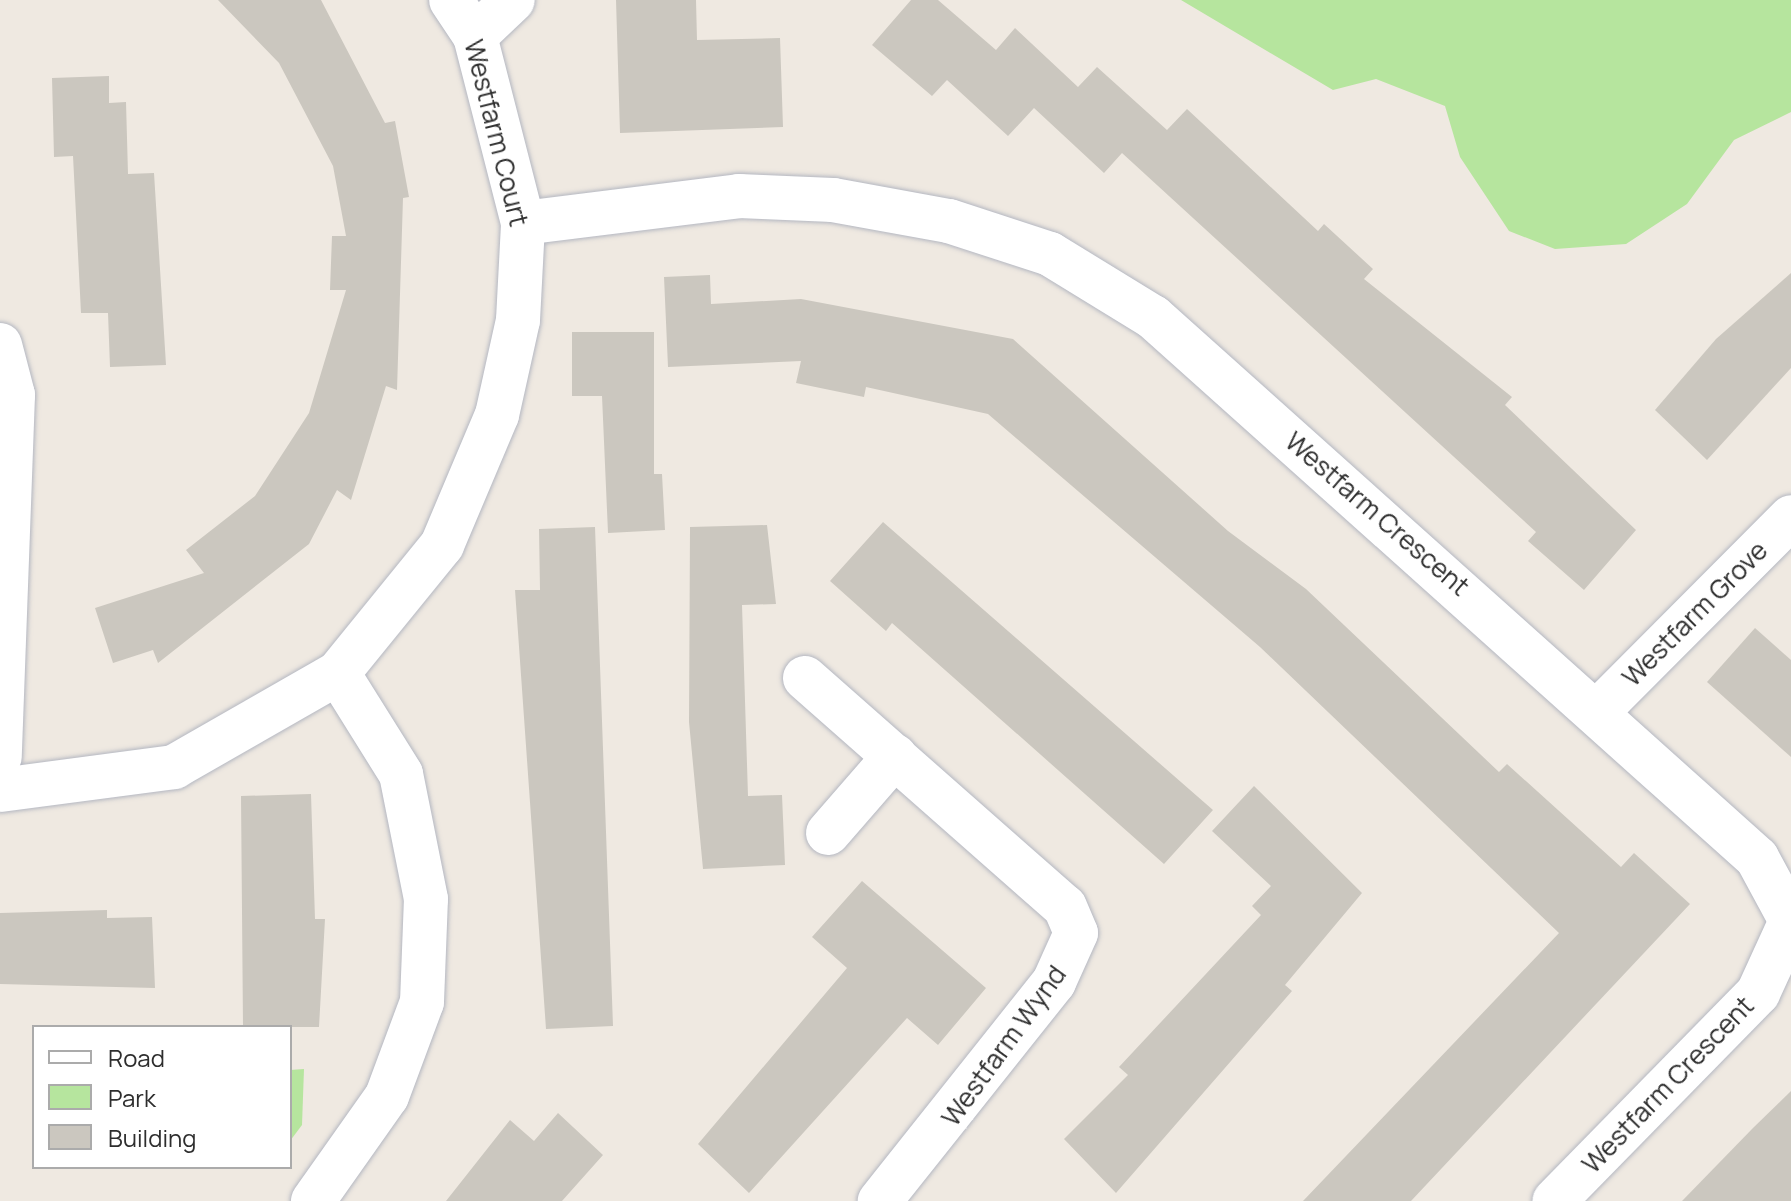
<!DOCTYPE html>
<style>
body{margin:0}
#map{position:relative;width:1791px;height:1201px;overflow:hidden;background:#efe9e1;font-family:Manrope,sans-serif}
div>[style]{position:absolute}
.green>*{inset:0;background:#b6e59e}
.building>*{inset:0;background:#cbc7bf}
.roads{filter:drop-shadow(0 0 2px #b4b7c1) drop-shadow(0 0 2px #b4b7c1)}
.minor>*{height:44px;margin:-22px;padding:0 22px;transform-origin:22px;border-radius:22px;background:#fff}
span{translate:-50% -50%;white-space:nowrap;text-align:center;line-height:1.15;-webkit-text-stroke:7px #fff;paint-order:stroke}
.street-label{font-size:26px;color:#2e2e2e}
.legend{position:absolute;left:32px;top:1025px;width:260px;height:144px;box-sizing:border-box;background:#fff;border:2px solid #ababab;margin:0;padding:10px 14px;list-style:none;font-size:24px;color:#2e2e2e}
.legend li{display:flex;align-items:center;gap:16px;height:40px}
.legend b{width:40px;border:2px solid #ababab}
</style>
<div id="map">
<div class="green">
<div style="clip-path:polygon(1181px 0,1791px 0,1791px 112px,1734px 140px,1687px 204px,1626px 244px,1555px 249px,1509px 231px,1460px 157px,1445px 106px,1376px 79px,1333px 90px)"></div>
<div style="clip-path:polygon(304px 1069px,302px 1125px,290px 1141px,290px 1070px)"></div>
</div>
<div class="building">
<div style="clip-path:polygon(218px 0,321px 0,385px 123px,395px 121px,409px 197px,403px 198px,397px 390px,386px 386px,351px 500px,337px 490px,309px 544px,158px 663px,153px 650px,113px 663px,95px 608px,204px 573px,186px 550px,255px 496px,309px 413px,346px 290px,330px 290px,332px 236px,346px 236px,333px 166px,279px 63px)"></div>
<div style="clip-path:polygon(616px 0,696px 0,697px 40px,780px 38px,783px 127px,620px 133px)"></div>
<div style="clip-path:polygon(911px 0,938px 0,996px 50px,1015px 28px,1078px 87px,1097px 67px,1167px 130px,1187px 109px,1318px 231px,1324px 224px,1373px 269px,1364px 279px,1512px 397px,1505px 405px,1636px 530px,1584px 590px,1528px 541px,1536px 532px,1122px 153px,1104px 173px,1034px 108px,1008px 136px,947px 80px,932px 96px,872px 45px)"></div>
<div style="clip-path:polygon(109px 76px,109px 103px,126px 102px,128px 174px,154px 173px,166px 365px,110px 367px,108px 313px,81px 313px,73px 156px,54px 157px,52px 78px)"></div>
<div style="clip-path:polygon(1791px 273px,1791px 368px,1707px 460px,1655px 410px,1716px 339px)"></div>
<div style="clip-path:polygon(710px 275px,711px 304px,801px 299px,1013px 339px,1228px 531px,1306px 589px,1499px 772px,1507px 764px,1621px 867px,1634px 853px,1690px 904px,1411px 1201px,1303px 1201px,1559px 933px,1260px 647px,988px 414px,866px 387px,864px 397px,796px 383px,801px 361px,668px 367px,664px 277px)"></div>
<div style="clip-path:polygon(572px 332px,654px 332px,654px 474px,662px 474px,665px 530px,608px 533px,602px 396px,572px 396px)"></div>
<div style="clip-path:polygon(883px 522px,1213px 810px,1164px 864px,892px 623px,886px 631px,830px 581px)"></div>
<div style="clip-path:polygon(767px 525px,776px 604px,742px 605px,748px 796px,782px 795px,785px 865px,703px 869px,689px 722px,690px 527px)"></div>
<div style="clip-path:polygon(595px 527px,613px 1026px,546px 1029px,515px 590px,540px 590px,539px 529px)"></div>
<div style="clip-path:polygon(1755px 628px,1791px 660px,1791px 757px,1707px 682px)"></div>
<div style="clip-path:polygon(1254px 786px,1362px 893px,1285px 985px,1292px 991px,1116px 1193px,1064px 1139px,1128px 1075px,1119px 1067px,1261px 915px,1252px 906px,1271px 886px,1212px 831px)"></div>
<div style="clip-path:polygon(311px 794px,315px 919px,325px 919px,319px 1027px,243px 1027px,241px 796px)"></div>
<div style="clip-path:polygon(862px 881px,986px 988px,938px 1045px,907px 1018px,749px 1193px,698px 1144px,847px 968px,812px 937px)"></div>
<div style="clip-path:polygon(107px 910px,107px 918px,152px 917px,155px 988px,0 984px,0 913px)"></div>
<div style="clip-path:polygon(1791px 1091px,1791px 1201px,1682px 1201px,1753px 1128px)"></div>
<div style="clip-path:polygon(558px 1113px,603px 1155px,562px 1201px,446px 1201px,510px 1120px,534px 1141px)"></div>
</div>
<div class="roads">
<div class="minor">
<div style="left:475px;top:36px;width:52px;rotate:-43.5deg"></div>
<div style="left:523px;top:223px;width:218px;rotate:-7.1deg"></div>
<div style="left:739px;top:196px;width:94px;rotate:2.4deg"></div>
<div style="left:833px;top:200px;width:118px;rotate:10.3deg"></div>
<div style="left:949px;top:221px;width:106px;rotate:18.1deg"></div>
<div style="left:1050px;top:254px;width:121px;rotate:31.5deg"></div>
<div style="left:1153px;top:317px;width:811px;rotate:41.85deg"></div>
<div style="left:1757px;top:858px;width:72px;rotate:61.6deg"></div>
<div style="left:1791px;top:921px;width:79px;rotate:114.6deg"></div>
<div style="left:1758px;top:993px;width:291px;rotate:134.4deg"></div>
<div style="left:0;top:345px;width:52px;rotate:75.4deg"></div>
<div style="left:13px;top:395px;width:362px;rotate:92.1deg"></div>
<div style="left:805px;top:678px;width:346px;rotate:41.4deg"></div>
<div style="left:1065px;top:907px;width:28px;rotate:67deg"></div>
<div style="left:1076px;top:933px;width:54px;rotate:114.2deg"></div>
<div style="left:1054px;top:982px;width:280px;rotate:128.5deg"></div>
<div style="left:1599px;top:710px;width:272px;rotate:-45.1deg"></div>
<div style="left:0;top:790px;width:176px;rotate:-7.5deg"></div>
<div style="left:174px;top:767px;width:189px;rotate:-29.8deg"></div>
<div style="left:338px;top:673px;width:165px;rotate:-50.9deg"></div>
<div style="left:442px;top:545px;width:141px;rotate:-67.1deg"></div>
<div style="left:497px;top:415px;width:97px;rotate:-77.5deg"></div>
<div style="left:518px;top:320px;width:97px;rotate:-87deg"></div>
<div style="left:523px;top:223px;width:193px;rotate:-104.4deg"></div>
<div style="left:475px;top:36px;width:43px;rotate:-123.7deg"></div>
<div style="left:828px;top:833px;width:102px;rotate:-49deg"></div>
<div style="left:313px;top:1201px;width:128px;rotate:-54.8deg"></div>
<div style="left:387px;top:1096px;width:100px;rotate:-69.6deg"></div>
<div style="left:422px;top:1002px;width:103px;rotate:-87.8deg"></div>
<div style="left:426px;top:899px;width:127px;rotate:-101.3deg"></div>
<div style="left:401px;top:774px;width:119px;rotate:-122deg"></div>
</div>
</div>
<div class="street-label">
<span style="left:496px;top:133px;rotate:76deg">Westfarm Court</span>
<span style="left:1377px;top:514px;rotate:41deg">Westfarm Crescent</span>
<span style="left:1695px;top:614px;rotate:-45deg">Westfarm Grove</span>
<span style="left:1004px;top:1046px;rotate:-54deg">Westfarm Wynd</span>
<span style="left:1668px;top:1085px;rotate:-46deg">Westfarm Crescent</span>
</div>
<ul class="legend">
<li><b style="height:10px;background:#fff"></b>Road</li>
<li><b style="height:22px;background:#b6e59e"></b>Park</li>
<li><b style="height:22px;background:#cbc7bf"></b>Building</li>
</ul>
</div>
